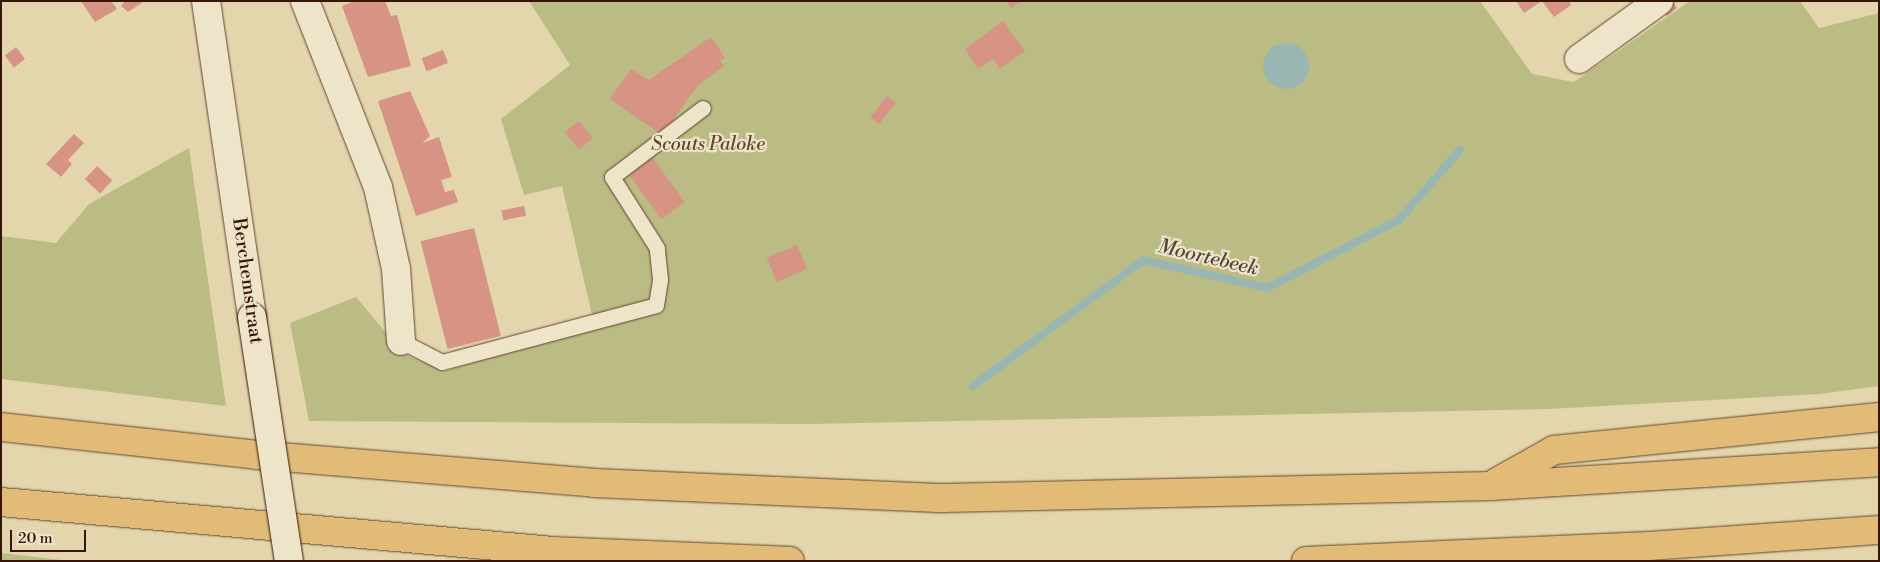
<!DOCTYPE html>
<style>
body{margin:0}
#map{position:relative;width:1880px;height:562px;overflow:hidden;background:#e4d6ac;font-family:"Libre Bodoni",serif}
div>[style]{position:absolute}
.green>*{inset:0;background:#bbbc84}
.water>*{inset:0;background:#98b7b3}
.round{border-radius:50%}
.stream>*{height:8px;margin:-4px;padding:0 4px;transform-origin:4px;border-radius:4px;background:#98b7b3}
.building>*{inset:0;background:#d79384;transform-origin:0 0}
.roads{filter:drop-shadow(0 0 1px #624530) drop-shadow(0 0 1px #624530)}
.lane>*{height:15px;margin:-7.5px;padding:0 7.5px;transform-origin:7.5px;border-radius:7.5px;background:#ede4c9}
.street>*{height:28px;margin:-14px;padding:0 14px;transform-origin:14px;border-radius:14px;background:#ede4c9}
.secondary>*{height:28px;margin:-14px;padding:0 14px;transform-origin:14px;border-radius:14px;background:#ede4c9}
.highway>*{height:28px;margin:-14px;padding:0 14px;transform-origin:14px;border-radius:14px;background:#e2bb76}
.bridges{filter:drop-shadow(0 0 1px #371506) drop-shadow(0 0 1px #371506)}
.secondary-bridge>*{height:28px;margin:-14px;padding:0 14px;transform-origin:14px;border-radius:14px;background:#ede4c9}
span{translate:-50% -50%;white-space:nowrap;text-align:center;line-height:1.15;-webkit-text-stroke:4.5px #ede4c9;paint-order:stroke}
.park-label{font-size:19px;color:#5f472c;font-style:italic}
.street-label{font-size:19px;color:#371506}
.water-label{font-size:20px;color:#54463a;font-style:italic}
.frame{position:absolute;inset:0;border:2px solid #371506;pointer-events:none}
.scale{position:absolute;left:10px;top:530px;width:76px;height:22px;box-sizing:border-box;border:2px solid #371506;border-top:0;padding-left:6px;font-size:15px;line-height:18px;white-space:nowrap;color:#371506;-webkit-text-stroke:4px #ede4c9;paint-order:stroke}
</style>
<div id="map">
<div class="green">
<div style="clip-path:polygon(529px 1px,1480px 1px,1532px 74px,1574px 82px,1690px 1px,1800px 1px,1819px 28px,1879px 13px,1879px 386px,1820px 394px,1549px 409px,811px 424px,309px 421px,290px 323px,356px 297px,404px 354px,444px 371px,595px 328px,562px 186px,524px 195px,501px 119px,570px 65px)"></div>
<div style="clip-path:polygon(189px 148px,226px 406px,1px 379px,1px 236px,56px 243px,89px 204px)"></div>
<div style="clip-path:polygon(1px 553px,70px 561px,1px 561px)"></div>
</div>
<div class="water">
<div class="round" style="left:1263px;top:43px;width:46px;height:46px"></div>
</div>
<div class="stream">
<div style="left:973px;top:386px;width:212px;rotate:-36.5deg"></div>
<div style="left:1143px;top:260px;width:127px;rotate:12.7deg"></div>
<div style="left:1267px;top:288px;width:148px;rotate:-27.3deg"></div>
<div style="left:1399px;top:220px;width:93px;rotate:-48.9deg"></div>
</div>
<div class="building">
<div style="clip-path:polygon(81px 1px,111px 1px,117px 9px,95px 22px)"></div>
<div style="clip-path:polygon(125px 1px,140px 1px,142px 3px,128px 12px,121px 6px)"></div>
<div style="clip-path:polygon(355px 1px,385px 1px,391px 16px,397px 15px,411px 66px,368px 77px,342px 6px)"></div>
<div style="clip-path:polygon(1007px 1px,1022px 1px,1011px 8px)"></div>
<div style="clip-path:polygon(1516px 1px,1542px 1px,1524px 13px)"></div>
<div style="clip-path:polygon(1542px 1px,1569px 1px,1571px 5px,1554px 17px)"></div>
<div style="clip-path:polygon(1672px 1px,1677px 8px,1667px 16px,1660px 7px)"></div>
<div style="clip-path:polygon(1003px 21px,1025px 51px,1000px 69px,993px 59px,978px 69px,965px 49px)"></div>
<div style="clip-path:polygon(711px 37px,725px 58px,720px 61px,724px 66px,698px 85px,662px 135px,610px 99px,631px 69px,649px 80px)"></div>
<div style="left:16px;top:47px;width:15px;height:14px;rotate:53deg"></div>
<div style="left:443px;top:50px;width:14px;height:23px;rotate:69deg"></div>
<div style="clip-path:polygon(410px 91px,430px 136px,422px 143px,439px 137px,452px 177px,441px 180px,445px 192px,454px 190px,458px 202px,416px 216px,378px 101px)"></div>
<div style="left:887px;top:96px;width:11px;height:27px;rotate:38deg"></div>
<div style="left:579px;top:121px;width:22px;height:18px;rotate:51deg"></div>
<div style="clip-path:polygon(74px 134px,84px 143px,68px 160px,72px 164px,61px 177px,46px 164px)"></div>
<div style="left:652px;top:157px;width:56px;height:29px;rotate:54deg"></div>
<div style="left:97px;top:166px;width:21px;height:18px;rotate:43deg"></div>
<div style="left:524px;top:206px;width:10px;height:23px;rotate:79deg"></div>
<div style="left:474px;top:228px;width:111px;height:55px;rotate:76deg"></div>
<div style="left:797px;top:245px;width:26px;height:33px;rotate:67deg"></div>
</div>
<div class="roads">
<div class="lane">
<div style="left:401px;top:341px;width:46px;rotate:27.1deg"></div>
<div style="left:442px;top:362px;width:221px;rotate:-14.9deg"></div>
<div style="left:656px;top:305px;width:26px;rotate:-81deg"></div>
<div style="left:660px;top:279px;width:31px;rotate:-96deg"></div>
<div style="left:657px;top:248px;width:84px;rotate:-122.4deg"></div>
<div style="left:612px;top:177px;width:114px;rotate:-37.2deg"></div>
</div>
<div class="street">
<div style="left:305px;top:1px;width:200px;rotate:68.6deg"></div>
<div style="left:378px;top:187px;width:84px;rotate:77.6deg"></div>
<div style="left:396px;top:269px;width:72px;rotate:86deg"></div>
<div style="left:1579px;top:59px;width:99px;rotate:-35.9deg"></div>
</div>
<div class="secondary">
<div style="left:206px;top:1px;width:319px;rotate:81.7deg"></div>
</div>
<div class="highway">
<div style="left:1px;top:427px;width:258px;rotate:6.2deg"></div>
<div style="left:257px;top:455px;width:338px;rotate:4.7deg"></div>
<div style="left:594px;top:483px;width:350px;rotate:2.5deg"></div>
<div style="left:944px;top:498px;width:547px;rotate:-1.26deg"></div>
<div style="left:1491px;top:486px;width:389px;rotate:-3.5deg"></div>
<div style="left:1497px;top:482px;width:65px;rotate:-29.3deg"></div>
<div style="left:1554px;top:450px;width:327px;rotate:-5.8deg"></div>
<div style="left:1px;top:502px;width:554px;rotate:5.07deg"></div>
<div style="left:553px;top:551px;width:237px;rotate:2.4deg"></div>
<div style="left:1306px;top:561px;width:343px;rotate:-2.5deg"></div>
<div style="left:1649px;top:546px;width:231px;rotate:-4deg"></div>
</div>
</div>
<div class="bridges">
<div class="secondary-bridge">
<div style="left:252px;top:317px;width:247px;rotate:81.4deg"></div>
</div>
</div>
<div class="park-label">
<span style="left:708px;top:145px">Scouts Paloke</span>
</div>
<div class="street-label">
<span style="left:247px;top:281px;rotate:82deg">Berchemstraat</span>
</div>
<div class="water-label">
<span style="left:1208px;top:258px;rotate:13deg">Moortebeek</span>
</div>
<div class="frame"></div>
<div class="scale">20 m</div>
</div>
